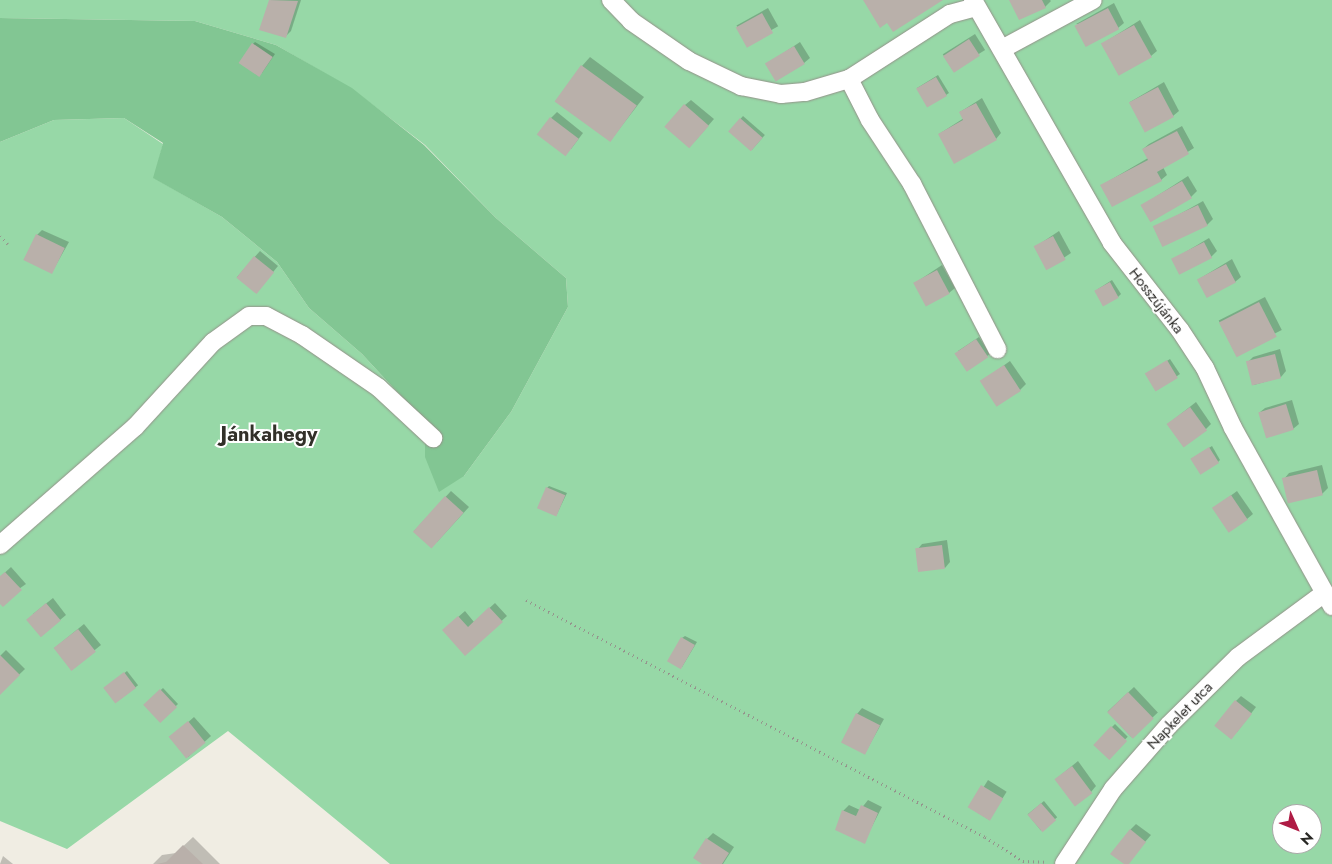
<!DOCTYPE html>
<meta charset="utf-8">
<style>
body{margin:0}
#map{position:relative;width:1332px;height:864px;overflow:hidden;background:#f0ede3;font-family:Jost,sans-serif}
div>[style]{position:absolute}
.green>*{inset:0;background:#97d8a7}
.forest>*{inset:0;background:#82c693}
.shadow>*{inset:0;background:#0003;transform-origin:0 0}
.building>*{inset:0;background:#b9b0aa;transform-origin:0 0}
.path>*{height:3px;margin-top:-1.5px;transform-origin:0;background:repeating-linear-gradient(90deg,#95938c 0 1px,transparent 0 5px)}
.roads{filter:drop-shadow(0 0 1px #949189) drop-shadow(0 0 1px #949189)}
.street>*{height:18px;margin:-9px;padding:0 9px;transform-origin:9px;border-radius:9px;background:#fff}
span{translate:-50% -50%;white-space:nowrap;text-align:center;line-height:1.15;-webkit-text-stroke:4px #fff;paint-order:stroke}
.street-label{font-size:15px;color:#292825}
.district-label{font-size:20px;color:#323029;font-weight:700}
.north{position:absolute;left:1272px;top:804px;width:50px;height:50px;box-sizing:border-box;background:#fff;border:1px solid #a9a9a8;border-radius:50%;rotate:134deg;font-size:14px;font-weight:700;line-height:20px;text-align:center;color:#292825}
.north::after{content:'';display:block;margin:auto;width:18px;height:22px;background:#af1c45;clip-path:polygon(50% 0,100% 100%,50% 72%,0 100%)}
</style>
<div id="map">
<div class="green">
<div style="clip-path:polygon(evenodd,0 0,1332px 0,1332px 864px,390px 864px,228px 731px,67px 849px,0 821px,0 142px,54px 120px,124px 118px,163px 144px,154px 178px,222px 217px,277px 262px,309px 308px,362px 354px,425px 422px,464px 476px,511px 412px,568px 307px,566px 278px,496px 218px,425px 145px,352px 89px,276px 45px,195px 21px,0 18px,0 0,1282px 814px,1312px 814px,1312px 844px,1282px 844px,1282px 814px)"></div>
</div>
<div class="forest">
<div style="clip-path:polygon(0 18px,195px 21px,276px 45px,352px 88px,424px 145px,496px 218px,566px 278px,568px 307px,511px 412px,464px 476px,439px 492px,425px 457px,425px 422px,362px 354px,309px 308px,277px 262px,222px 217px,153px 178px,163px 143px,124px 118px,54px 120px,0 142px)"></div>
</div>
<div class="shadow">
<div style="clip-path:polygon(271px 0,301px 0,291px 31px,285px 37px,261px 29px)"></div>
<div style="clip-path:polygon(1011px 0,1050px 0,1051px 1px,1045px 7px)"></div>
<div style="clip-path:polygon(1114px 3px,1124px 23px,1118px 28px,1076px 24px)"></div>
<div style="left:768px;top:8px;width:21px;height:36px;rotate:61deg"></div>
<div style="clip-path:polygon(1140px 20px,1157px 51px,1151px 56px,1102px 44px)"></div>
<div style="left:975px;top:34px;width:19px;height:38px;rotate:58deg"></div>
<div style="clip-path:polygon(255px 42px,275px 54px,262px 73px,253px 44px)"></div>
<div style="clip-path:polygon(800px 42px,810px 58px,804px 63px,767px 64px)"></div>
<div style="clip-path:polygon(590px 57px,644px 97px,610px 141px,582px 66px)"></div>
<div style="clip-path:polygon(938px 75px,949px 93px,946px 95px,917px 88px)"></div>
<div style="clip-path:polygon(1164px 82px,1179px 111px,1173px 116px,1130px 102px)"></div>
<div style="clip-path:polygon(982px 98px,1001px 133px,996px 139px,939px 134px,964px 118px,960px 112px)"></div>
<div style="clip-path:polygon(691px 100px,714px 119px,695px 141px,685px 105px)"></div>
<div style="clip-path:polygon(557px 112px,583px 133px,571px 149px,551px 118px)"></div>
<div style="left:743px;top:116px;width:29px;height:20px;rotate:41deg"></div>
<div style="clip-path:polygon(1182px 126px,1194px 148px,1163px 167px,1167px 175px,1161px 180px,1102px 185px,1148px 158px,1143px 149px,1149px 144px)"></div>
<div style="clip-path:polygon(1188px 176px,1197px 191px,1191px 197px,1143px 205px)"></div>
<div style="clip-path:polygon(1203px 201px,1213px 219px,1207px 225px,1155px 228px)"></div>
<div style="clip-path:polygon(42px 230px,69px 242px,52px 272px,37px 235px)"></div>
<div style="clip-path:polygon(1059px 231px,1071px 253px,1047px 269px,1035px 247px)"></div>
<div style="clip-path:polygon(1209px 238px,1217px 251px,1211px 257px,1172px 260px)"></div>
<div style="clip-path:polygon(260px 251px,278px 266px,261px 287px,237px 277px)"></div>
<div style="clip-path:polygon(1232px 259px,1241px 277px,1235px 282px,1199px 279px)"></div>
<div style="clip-path:polygon(942px 265px,955px 288px,949px 293px,915px 283px)"></div>
<div style="clip-path:polygon(1112px 280px,1121px 294px,1118px 297px,1098px 289px)"></div>
<div style="left:1265px;top:297px;width:37px;height:52px;rotate:63deg"></div>
<div style="clip-path:polygon(979px 337px,990px 354px,987px 356px,958px 351px)"></div>
<div style="clip-path:polygon(1280px 349px,1286px 371px,1281px 377px,1254px 385px,1247px 363px,1253px 357px)"></div>
<div style="clip-path:polygon(1170px 359px,1180px 374px,1157px 390px,1149px 372px)"></div>
<div style="clip-path:polygon(1010px 361px,1026px 384px,1020px 390px,982px 381px)"></div>
<div style="clip-path:polygon(1292px 400px,1299px 424px,1293px 429px,1259px 413px,1265px 408px)"></div>
<div style="clip-path:polygon(1196px 402px,1211px 424px,1206px 429px,1168px 424px)"></div>
<div style="clip-path:polygon(1212px 446px,1220px 460px,1218px 462px,1191px 459px)"></div>
<div style="clip-path:polygon(1322px 465px,1328px 488px,1322px 494px,1284px 479px,1289px 473px)"></div>
<div style="clip-path:polygon(549px 486px,567px 493px,557px 514px,547px 488px)"></div>
<div style="clip-path:polygon(451px 491px,469px 507px,437px 542px,414px 531px)"></div>
<div style="clip-path:polygon(1237px 491px,1253px 514px,1247px 519px,1214px 508px)"></div>
<div style="clip-path:polygon(947px 540px,950px 562px,945px 568px,917px 550px,922px 544px)"></div>
<div style="clip-path:polygon(11px 567px,26px 584px,0 602px,0 577px)"></div>
<div style="clip-path:polygon(53px 598px,66px 615px,60px 620px,33px 614px)"></div>
<div style="clip-path:polygon(495px 603px,507px 616px,465px 654px,449px 625px,465px 611px,474px 622px)"></div>
<div style="left:84px;top:624px;width:27px;height:38px;rotate:51deg"></div>
<div style="clip-path:polygon(685px 636px,697px 642px,682px 667px,682px 638px)"></div>
<div style="clip-path:polygon(6px 650px,25px 669px,0 693px,0 656px)"></div>
<div style="left:127px;top:671px;width:18px;height:25px;rotate:52deg"></div>
<div style="left:1134px;top:687px;width:35px;height:36px;rotate:47deg"></div>
<div style="left:163px;top:688px;width:22px;height:25px;rotate:47deg"></div>
<div style="clip-path:polygon(1241px 696px,1256px 707px,1237px 732px,1236px 701px)"></div>
<div style="clip-path:polygon(862px 708px,884px 719px,865px 753px,857px 714px)"></div>
<div style="clip-path:polygon(194px 717px,211px 736px,188px 757px,177px 732px)"></div>
<div style="left:1115px;top:724px;width:18px;height:29px;rotate:45deg"></div>
<div style="clip-path:polygon(1078px 761px,1096px 786px,1091px 792px,1056px 779px)"></div>
<div style="left:988px;top:780px;width:22px;height:33px;rotate:32deg"></div>
<div style="clip-path:polygon(868px 800px,882px 807px,864px 842px,843px 811px,849px 805px,860px 810px)"></div>
<div style="left:1044px;top:801px;width:21px;height:21px;rotate:51deg"></div>
<div style="clip-path:polygon(1136px 824px,1151px 835px,1126px 864px,1130px 830px)"></div>
<div style="clip-path:polygon(713px 833px,734px 847px,723px 864px,704px 864px,707px 839px)"></div>
<div style="clip-path:polygon(193px 837px,220px 864px,153px 864px,162px 855px,176px 853px)"></div>
<div style="clip-path:polygon(3px 856px,13px 864px,0 864px)"></div>
</div>
<div class="building">
<div style="clip-path:polygon(269px 0,298px 1px,286px 38px,259px 30px)"></div>
<div style="clip-path:polygon(863px 0,943px 0,893px 32px,887px 23px,880px 28px)"></div>
<div style="clip-path:polygon(1009px 0,1042px 0,1046px 8px,1019px 20px)"></div>
<div style="left:1108px;top:8px;width:24px;height:38px;rotate:62deg"></div>
<div style="left:762px;top:13px;width:23px;height:30px;rotate:61deg"></div>
<div style="left:1134px;top:25px;width:37px;height:38px;rotate:61deg"></div>
<div style="left:969px;top:39px;width:20px;height:31px;rotate:57deg"></div>
<div style="left:252px;top:43px;width:25px;height:24px;rotate:34deg"></div>
<div style="left:794px;top:46px;width:21px;height:34px;rotate:59deg"></div>
<div style="left:581px;top:65px;width:69px;height:45px;rotate:36deg"></div>
<div style="left:936px;top:77px;width:22px;height:23px;rotate:60deg"></div>
<div style="left:1158px;top:87px;width:34px;height:33px;rotate:62deg"></div>
<div style="clip-path:polygon(976px 103px,997px 140px,954px 164px,938px 134px,963px 120px,959px 112px)"></div>
<div style="left:684px;top:104px;width:33px;height:30px;rotate:41deg"></div>
<div style="left:550px;top:117px;width:36px;height:22px;rotate:37deg"></div>
<div style="left:740px;top:118px;width:30px;height:18px;rotate:41deg"></div>
<div style="clip-path:polygon(1177px 131px,1189px 154px,1157px 172px,1162px 181px,1112px 207px,1100px 185px,1148px 160px,1142px 149px)"></div>
<div style="left:1182px;top:181px;width:20px;height:48px;rotate:60deg"></div>
<div style="left:1198px;top:205px;width:23px;height:50px;rotate:65deg"></div>
<div style="left:36px;top:234px;width:32px;height:29px;rotate:26deg"></div>
<div style="left:1053px;top:236px;width:27px;height:22px;rotate:62deg"></div>
<div style="left:1204px;top:242px;width:18px;height:37px;rotate:63deg"></div>
<div style="left:254px;top:256px;width:26px;height:28px;rotate:39deg"></div>
<div style="left:1226px;top:264px;width:21px;height:33px;rotate:62deg"></div>
<div style="left:937px;top:270px;width:27px;height:27px;rotate:62deg"></div>
<div style="left:1110px;top:282px;width:18px;height:18px;rotate:61deg"></div>
<div style="left:1259px;top:302px;width:39px;height:45px;rotate:63deg"></div>
<div style="left:976px;top:339px;width:22px;height:26px;rotate:56deg"></div>
<div style="left:1275px;top:354px;width:25px;height:30px;rotate:76deg"></div>
<div style="left:1167px;top:360px;width:21px;height:26px;rotate:59deg"></div>
<div style="left:1004px;top:365px;width:31px;height:29px;rotate:57deg"></div>
<div style="left:1286px;top:404px;width:27px;height:29px;rotate:73deg"></div>
<div style="left:1190px;top:407px;width:29px;height:29px;rotate:54deg"></div>
<div style="left:1209px;top:447px;width:19px;height:22px;rotate:58deg"></div>
<div style="left:1317px;top:470px;width:26px;height:36px;rotate:77deg"></div>
<div style="left:546px;top:487px;width:21px;height:23px;rotate:23deg"></div>
<div style="left:1231px;top:495px;width:30px;height:23px;rotate:56deg"></div>
<div style="left:445px;top:496px;width:25px;height:48px;rotate:42deg"></div>
<div style="left:942px;top:545px;width:24px;height:27px;rotate:83deg"></div>
<div style="clip-path:polygon(5px 572px,22px 590px,3px 607px,0 604px,0 576px)"></div>
<div style="left:46px;top:603px;width:23px;height:26px;rotate:50deg"></div>
<div style="clip-path:polygon(489px 607px,503px 622px,465px 656px,442px 630px,458px 616px,468px 627px)"></div>
<div style="left:78px;top:629px;width:29px;height:31px;rotate:52deg"></div>
<div style="left:681px;top:637px;width:16px;height:28px;rotate:30deg"></div>
<div style="clip-path:polygon(0 655px,20px 675px,0 695px)"></div>
<div style="left:124px;top:672px;width:20px;height:26px;rotate:53deg"></div>
<div style="left:160px;top:689px;width:25px;height:23px;rotate:47deg"></div>
<div style="left:1128px;top:692px;width:37px;height:29px;rotate:46deg"></div>
<div style="left:1235px;top:700px;width:22px;height:33px;rotate:39deg"></div>
<div style="left:856px;top:713px;width:27px;height:33px;rotate:27deg"></div>
<div style="left:188px;top:721px;width:28px;height:25px;rotate:51deg"></div>
<div style="left:1111px;top:726px;width:22px;height:26px;rotate:43deg"></div>
<div style="left:1072px;top:766px;width:34px;height:22px;rotate:53deg"></div>
<div style="left:981px;top:785px;width:26px;height:26px;rotate:31deg"></div>
<div style="left:1041px;top:803px;width:23px;height:18px;rotate:49deg"></div>
<div style="clip-path:polygon(861px 805px,878px 813px,865px 844px,835px 830px,842px 810px,856px 816px)"></div>
<div style="clip-path:polygon(1130px 829px,1146px 842px,1129px 864px,1124px 864px,1110px 854px)"></div>
<div style="clip-path:polygon(706px 838px,729px 853px,722px 864px,702px 864px,693px 858px)"></div>
<div style="clip-path:polygon(183px 845px,203px 864px,157px 864px,166px 862px)"></div>
</div>
<div class="path">
<div style="left:0;top:236px;width:11px;rotate:45deg"></div>
<div style="left:526px;top:600px;width:517px;rotate:27.31deg"></div>
<div style="left:985px;top:837px;width:45px;rotate:32.3deg"></div>
<div style="left:1023px;top:861px;width:23px;rotate:2deg"></div>
</div>
<div class="roads">
<div class="street">
<div style="left:611px;top:0;width:29px;rotate:46deg"></div>
<div style="left:631px;top:21px;width:70px;rotate:34.6deg"></div>
<div style="left:689px;top:61px;width:58px;rotate:25.7deg"></div>
<div style="left:741px;top:86px;width:41px;rotate:11.3deg"></div>
<div style="left:781px;top:94px;width:24px;rotate:-5deg"></div>
<div style="left:805px;top:92px;width:46px;rotate:-16.5deg"></div>
<div style="left:849px;top:79px;width:120px;rotate:-32.8deg"></div>
<div style="left:950px;top:14px;width:27px;rotate:-15deg"></div>
<div style="left:973px;top:0;width:280px;rotate:60.2deg"></div>
<div style="left:1112px;top:243px;width:110px;rotate:52deg"></div>
<div style="left:1180px;top:330px;width:45px;rotate:56.7deg"></div>
<div style="left:1205px;top:368px;width:66px;rotate:65deg"></div>
<div style="left:1233px;top:428px;width:204px;rotate:60.9deg"></div>
<div style="left:1002px;top:49px;width:103px;rotate:-28.3deg"></div>
<div style="left:849px;top:79px;width:46px;rotate:62.9deg"></div>
<div style="left:870px;top:120px;width:77px;rotate:56.7deg"></div>
<div style="left:912px;top:184px;width:186px;rotate:62.7deg"></div>
<div style="left:0;top:545px;width:179px;rotate:-41.2deg"></div>
<div style="left:135px;top:427px;width:115px;rotate:-47.5deg"></div>
<div style="left:213px;top:342px;width:44px;rotate:-35.8deg"></div>
<div style="left:249px;top:316px;width:17px"></div>
<div style="left:266px;top:316px;width:41px;rotate:27.8deg"></div>
<div style="left:302px;top:335px;width:93px;rotate:34.5deg"></div>
<div style="left:379px;top:388px;width:74px;rotate:42.8deg"></div>
<div style="left:1064px;top:864px;width:90px;rotate:-56.8deg"></div>
<div style="left:1113px;top:789px;width:85px;rotate:-48.8deg"></div>
<div style="left:1169px;top:725px;width:97px;rotate:-44.6deg"></div>
<div style="left:1238px;top:657px;width:106px;rotate:-36.5deg"></div>
</div>
</div>
<div class="street-label">
<span style="left:1156px;top:301px;rotate:52deg">Hosszújánka</span>
<span style="left:1180px;top:716px;rotate:-46deg">Napkelet utca</span>
</div>
<div class="district-label">
<span style="left:269px;top:434px">Jánkahegy</span>
</div>
<div class="north">N</div>
</div>
